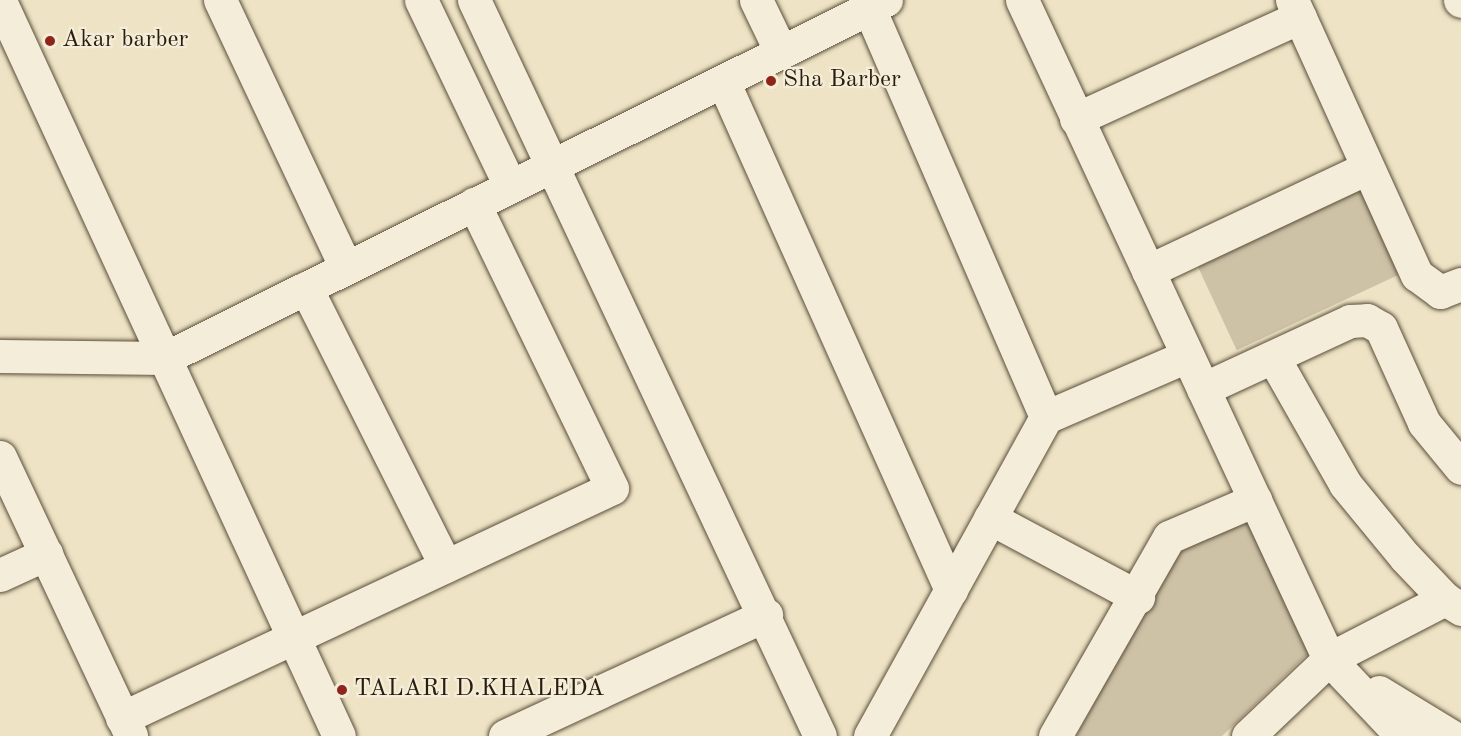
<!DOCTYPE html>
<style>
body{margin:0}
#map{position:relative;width:1461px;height:736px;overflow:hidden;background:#eee3c5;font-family:"Old Standard TT",serif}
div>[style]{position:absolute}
.green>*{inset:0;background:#cdc1a6;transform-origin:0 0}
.roads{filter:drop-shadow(0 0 2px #5c4e3a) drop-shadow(0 0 2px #5c4e3a)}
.minor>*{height:33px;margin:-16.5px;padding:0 16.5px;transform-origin:16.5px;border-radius:16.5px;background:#f4edd9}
.dots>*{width:16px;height:16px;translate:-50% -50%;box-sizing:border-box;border:3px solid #f4edd9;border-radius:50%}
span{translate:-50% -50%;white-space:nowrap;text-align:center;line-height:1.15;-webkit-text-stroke:4.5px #f4edd9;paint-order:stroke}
.poi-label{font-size:24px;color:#2b1d0c}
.left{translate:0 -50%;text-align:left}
</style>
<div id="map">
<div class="green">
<div style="left:1359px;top:184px;width:99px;height:181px;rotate:65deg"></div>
<div style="clip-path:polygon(1262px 507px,1324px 638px,1222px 736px,1076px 736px,1180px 544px)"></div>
</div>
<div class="roads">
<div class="minor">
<div style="left:220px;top:0;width:296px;rotate:64.8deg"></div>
<div style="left:421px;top:0;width:206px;rotate:64.4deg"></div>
<div style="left:474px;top:0;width:813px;rotate:64.82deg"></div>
<div style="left:756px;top:0;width:58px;rotate:64.3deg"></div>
<div style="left:1022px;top:0;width:727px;rotate:65.02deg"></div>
<div style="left:1329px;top:659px;width:106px;rotate:46.5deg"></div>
<div style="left:1292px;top:0;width:302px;rotate:65.6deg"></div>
<div style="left:1417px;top:275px;width:29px;rotate:36deg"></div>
<div style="left:1440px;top:292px;width:22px;rotate:-21deg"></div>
<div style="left:1460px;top:0;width:1px;rotate:45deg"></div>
<div style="left:0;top:1px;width:809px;rotate:65.24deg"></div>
<div style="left:869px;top:8px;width:446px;rotate:66.6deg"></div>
<div style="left:723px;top:81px;width:558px;rotate:65.87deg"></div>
<div style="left:1076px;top:119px;width:246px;rotate:-24.5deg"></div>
<div style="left:1148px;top:271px;width:242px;rotate:-25.2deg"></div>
<div style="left:306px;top:288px;width:311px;rotate:63.3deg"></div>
<div style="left:0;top:356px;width:165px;rotate:0.7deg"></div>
<div style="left:165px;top:358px;width:805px;rotate:-26.41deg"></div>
<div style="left:1273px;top:357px;width:146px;rotate:60.4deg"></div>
<div style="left:1345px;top:484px;width:94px;rotate:50.6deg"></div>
<div style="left:1405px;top:557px;width:58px;rotate:46.4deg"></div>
<div style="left:1445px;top:599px;width:19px;rotate:32deg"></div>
<div style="left:1203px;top:389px;width:162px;rotate:-24.8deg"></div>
<div style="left:1350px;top:321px;width:17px;rotate:-3deg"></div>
<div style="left:1367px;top:320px;width:16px;rotate:30deg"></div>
<div style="left:1381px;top:328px;width:104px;rotate:65.6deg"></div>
<div style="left:1424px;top:423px;width:58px;rotate:50.6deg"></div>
<div style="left:0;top:457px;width:308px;rotate:64.8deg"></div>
<div style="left:990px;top:518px;width:168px;rotate:28.1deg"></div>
<div style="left:0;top:575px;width:51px;rotate:-24.5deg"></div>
<div style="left:1379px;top:692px;width:84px;rotate:31.4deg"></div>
<div style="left:122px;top:718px;width:541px;rotate:-25.14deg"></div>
<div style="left:612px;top:488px;width:316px;rotate:-115.9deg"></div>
<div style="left:505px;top:736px;width:288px;rotate:-24.9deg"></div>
<div style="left:870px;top:736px;width:364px;rotate:-61.1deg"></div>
<div style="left:1046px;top:417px;width:154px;rotate:-23.4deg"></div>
<div style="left:1055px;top:736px;width:229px;rotate:-60.2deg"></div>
<div style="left:1169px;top:537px;width:94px;rotate:-23.3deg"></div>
<div style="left:1248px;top:736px;width:112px;rotate:-43.5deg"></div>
<div style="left:1329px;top:659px;width:131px;rotate:-27.3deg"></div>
</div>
</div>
<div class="dots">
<div style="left:50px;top:41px;background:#8f2418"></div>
<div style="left:771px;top:81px;background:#8f2418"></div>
<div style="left:342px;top:690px;background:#8f2418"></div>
</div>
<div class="poi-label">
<span class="left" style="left:62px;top:41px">Akar barber</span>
<span class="left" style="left:783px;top:81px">Sha Barber</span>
<span class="left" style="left:354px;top:690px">TALARI D.KHALEDA</span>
</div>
</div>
